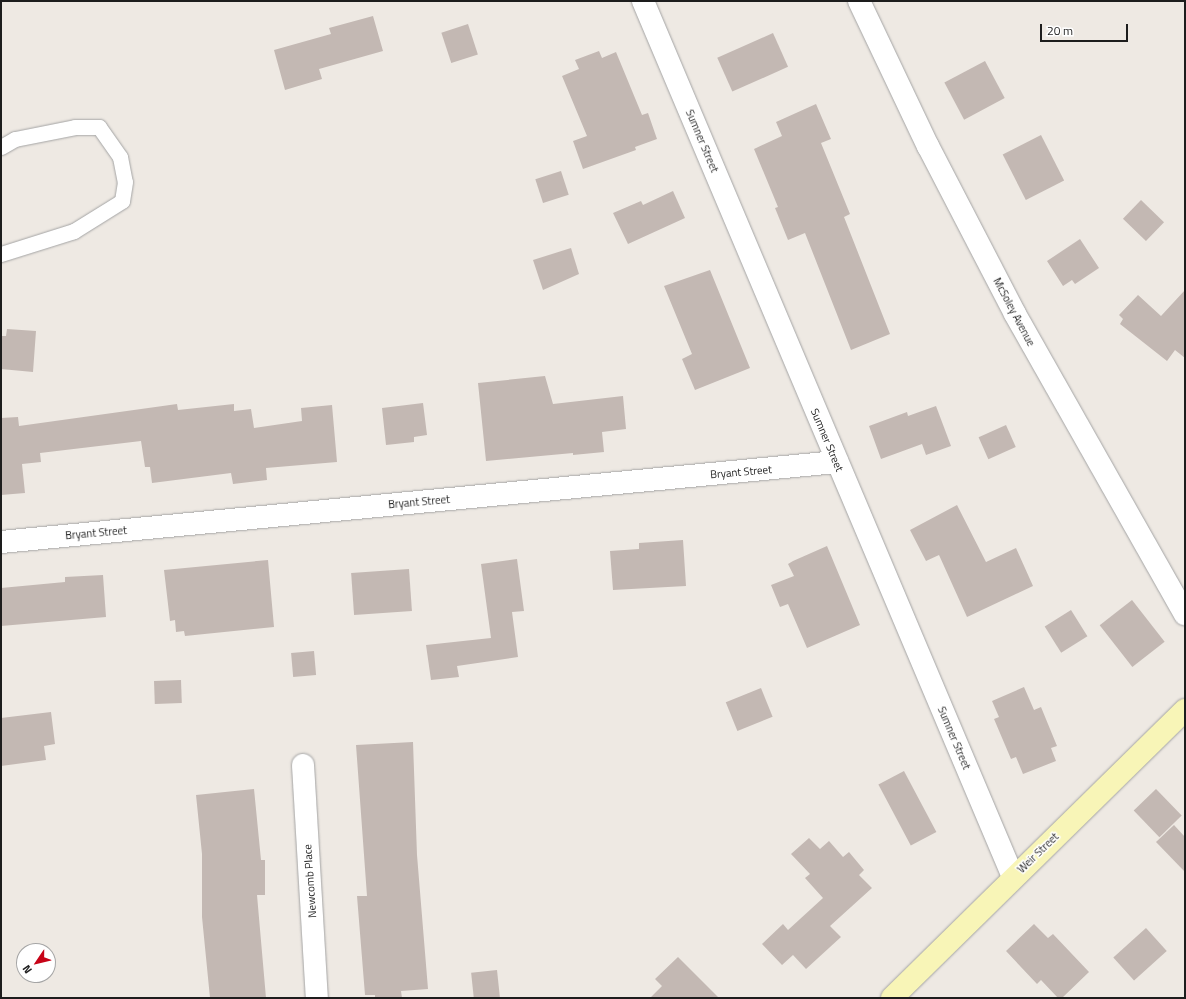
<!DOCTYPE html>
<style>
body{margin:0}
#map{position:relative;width:1186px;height:999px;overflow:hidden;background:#eee9e3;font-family:"Titillium Web",sans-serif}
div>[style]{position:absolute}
.building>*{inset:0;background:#c3b8b3;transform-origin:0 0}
.roads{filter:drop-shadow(0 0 1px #a4a4a4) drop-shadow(0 0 1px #a4a4a4)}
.lane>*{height:15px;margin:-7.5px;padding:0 7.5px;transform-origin:7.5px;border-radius:7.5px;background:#fff}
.street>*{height:22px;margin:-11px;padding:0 11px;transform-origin:11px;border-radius:11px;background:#fff}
.secondary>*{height:22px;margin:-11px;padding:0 11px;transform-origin:11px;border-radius:11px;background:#f8f5b7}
span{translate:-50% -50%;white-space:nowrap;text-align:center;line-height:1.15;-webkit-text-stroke:3px #fff;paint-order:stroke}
.street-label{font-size:11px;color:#1d1d1d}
.frame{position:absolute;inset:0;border:2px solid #1d1d1d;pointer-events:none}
.north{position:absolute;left:16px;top:943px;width:40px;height:40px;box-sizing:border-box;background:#fff;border:1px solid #a5a5a5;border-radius:50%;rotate:235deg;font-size:11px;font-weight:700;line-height:16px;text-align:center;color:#1d1d1d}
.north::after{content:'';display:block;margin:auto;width:14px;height:18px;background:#c70418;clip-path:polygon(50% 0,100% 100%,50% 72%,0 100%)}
.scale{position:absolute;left:1040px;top:24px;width:88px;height:18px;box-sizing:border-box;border:2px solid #1d1d1d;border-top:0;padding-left:5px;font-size:12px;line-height:14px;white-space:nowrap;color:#1d1d1d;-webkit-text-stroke:3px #fff;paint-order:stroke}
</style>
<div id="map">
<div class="building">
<div style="clip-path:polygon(373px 16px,383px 51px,319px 69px,322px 79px,285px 90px,274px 50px,331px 34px,329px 28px)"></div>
<div style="left:468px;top:24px;width:32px;height:28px;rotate:72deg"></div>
<div style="left:773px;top:33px;width:37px;height:61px;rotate:66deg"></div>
<div style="clip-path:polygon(599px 51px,602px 58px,616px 52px,642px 115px,648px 113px,657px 139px,635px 147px,636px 150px,583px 169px,573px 141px,587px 136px,562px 76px,579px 69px,575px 60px)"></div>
<div style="left:985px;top:61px;width:42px;height:46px;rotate:62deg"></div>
<div style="clip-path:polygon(816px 104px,831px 139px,821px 143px,850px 214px,844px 217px,890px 334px,851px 350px,805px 233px,788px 240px,775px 208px,778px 207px,754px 149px,782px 136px,776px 122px)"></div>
<div style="left:1041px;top:135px;width:51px;height:43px;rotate:63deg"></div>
<div style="left:561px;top:171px;width:25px;height:27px;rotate:72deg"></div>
<div style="clip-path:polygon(673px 191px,685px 218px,628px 244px,613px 213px,641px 201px,643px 205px)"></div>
<div style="left:1141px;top:200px;width:32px;height:26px;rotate:44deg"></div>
<div style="clip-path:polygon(1080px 239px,1099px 268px,1075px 284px,1072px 280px,1063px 286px,1047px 261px)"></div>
<div style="clip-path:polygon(571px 248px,579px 274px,543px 290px,533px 260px)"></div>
<div style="clip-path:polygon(710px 270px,750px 368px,695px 390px,682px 359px,692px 354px,664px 286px)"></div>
<div style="clip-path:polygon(1185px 290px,1185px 358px,1175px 350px,1167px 361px,1120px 324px,1123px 319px,1119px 315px,1138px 295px,1161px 316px)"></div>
<div style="clip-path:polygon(7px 329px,36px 331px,33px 372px,1px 369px,1px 336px,6px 336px)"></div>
<div style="clip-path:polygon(545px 376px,553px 404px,623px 396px,626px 429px,602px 432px,604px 452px,573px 455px,573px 453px,486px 461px,478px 383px)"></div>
<div style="clip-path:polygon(423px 403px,427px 435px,414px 437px,414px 442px,386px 445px,382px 408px)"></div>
<div style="clip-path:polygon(177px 404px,178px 410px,234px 404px,234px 411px,251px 409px,254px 428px,302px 421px,301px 408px,332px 405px,337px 462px,266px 468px,267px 480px,233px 484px,231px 473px,152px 483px,150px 467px,145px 467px,141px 441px,40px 453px,41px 462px,22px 464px,25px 493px,1px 495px,1px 418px,18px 417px,19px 426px)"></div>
<div style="clip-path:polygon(936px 406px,951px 446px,926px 455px,922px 444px,881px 459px,869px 426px,907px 412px,908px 416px)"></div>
<div style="left:1006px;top:425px;width:24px;height:30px;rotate:66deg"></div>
<div style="clip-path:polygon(957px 505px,986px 562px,1016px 548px,1033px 586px,967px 617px,939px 555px,926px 561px,910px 530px)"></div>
<div style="clip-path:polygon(683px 540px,686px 586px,613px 590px,610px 551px,639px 549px,639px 543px)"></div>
<div style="clip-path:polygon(827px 546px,860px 625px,807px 648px,788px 604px,780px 607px,771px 585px,794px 576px,788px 564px,793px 561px)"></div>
<div style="clip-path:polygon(517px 559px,524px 611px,512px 612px,518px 657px,457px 666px,459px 677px,431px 680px,426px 645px,491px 638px,481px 564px)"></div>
<div style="clip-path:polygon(268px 560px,274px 627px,185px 636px,184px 631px,176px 632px,175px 620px,170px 621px,164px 570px)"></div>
<div style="left:409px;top:569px;width:42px;height:58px;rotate:86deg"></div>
<div style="clip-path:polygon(103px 575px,106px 617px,1px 626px,1px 588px,65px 582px,65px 577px)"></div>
<div style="left:1132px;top:600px;width:53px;height:41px;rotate:52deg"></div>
<div style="left:1071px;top:610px;width:31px;height:31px;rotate:58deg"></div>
<div style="left:314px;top:651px;width:24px;height:23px;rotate:85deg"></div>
<div style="left:181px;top:680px;width:23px;height:27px;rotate:88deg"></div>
<div style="clip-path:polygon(1024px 687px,1034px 710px,1041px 707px,1057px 746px,1051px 748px,1056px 761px,1023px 774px,1016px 757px,1011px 759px,994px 719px,999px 717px,992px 701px)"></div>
<div style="left:761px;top:688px;width:31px;height:38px;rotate:68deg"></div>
<div style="clip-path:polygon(51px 712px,55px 744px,44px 746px,46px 760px,1px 766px,1px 718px)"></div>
<div style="clip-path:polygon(413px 742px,417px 855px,428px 989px,401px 991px,402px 998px,375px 998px,375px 995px,365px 995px,357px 896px,367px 896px,356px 745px)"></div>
<div style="left:904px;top:771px;width:69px;height:29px;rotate:62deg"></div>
<div style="clip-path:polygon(254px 789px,261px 860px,265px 860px,265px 895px,257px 895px,266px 998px,210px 998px,202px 917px,202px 854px,196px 795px)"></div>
<div style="left:1156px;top:789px;width:37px;height:31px;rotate:46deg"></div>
<div style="clip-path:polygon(1174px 825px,1185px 837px,1185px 872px,1156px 842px)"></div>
<div style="clip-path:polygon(809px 838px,820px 849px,829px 841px,843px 857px,849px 852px,864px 870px,859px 875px,872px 888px,830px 926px,841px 937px,806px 969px,793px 955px,782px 965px,762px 944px,783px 924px,788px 930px,823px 898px,805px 878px,810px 874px,791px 854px)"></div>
<div style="clip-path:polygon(1034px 924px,1048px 938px,1053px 934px,1089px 972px,1062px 998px,1058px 998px,1041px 980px,1037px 984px,1006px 951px)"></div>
<div style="left:1146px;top:928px;width:31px;height:44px;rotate:48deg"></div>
<div style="clip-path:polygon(678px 957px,719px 998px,650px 998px,662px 986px,655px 979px)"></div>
<div style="left:497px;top:970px;width:28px;height:26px;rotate:84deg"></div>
</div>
<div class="roads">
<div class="lane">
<div style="left:1px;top:147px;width:16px;rotate:-30deg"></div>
<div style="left:15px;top:139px;width:61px;rotate:-11.3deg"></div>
<div style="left:75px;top:127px;width:24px"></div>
<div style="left:99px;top:127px;width:37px;rotate:55deg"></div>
<div style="left:120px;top:157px;width:25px;rotate:79deg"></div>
<div style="left:125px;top:182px;width:19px;rotate:99deg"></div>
<div style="left:122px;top:201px;width:57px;rotate:148deg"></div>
<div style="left:74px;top:231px;width:77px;rotate:162.5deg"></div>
</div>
<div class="street">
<div style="left:643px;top:1px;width:951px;rotate:67.1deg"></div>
<div style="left:859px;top:1px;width:161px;rotate:64.6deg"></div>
<div style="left:928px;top:146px;width:189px;rotate:62.6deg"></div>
<div style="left:1015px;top:314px;width:345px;rotate:60.5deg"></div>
<div style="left:1px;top:542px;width:840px;rotate:-5.47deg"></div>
<div style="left:303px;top:765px;width:233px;rotate:86.6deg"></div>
</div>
<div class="secondary">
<div style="left:892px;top:998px;width:411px;rotate:-44.5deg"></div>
</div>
</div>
<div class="street-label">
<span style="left:702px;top:141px;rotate:67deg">Sumner Street</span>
<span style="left:1014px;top:312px;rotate:62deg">McSoley Avenue</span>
<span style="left:827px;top:440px;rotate:67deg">Sumner Street</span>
<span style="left:741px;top:472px;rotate:-5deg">Bryant Street</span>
<span style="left:419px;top:502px;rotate:-5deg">Bryant Street</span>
<span style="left:96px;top:533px;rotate:-5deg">Bryant Street</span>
<span style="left:954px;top:738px;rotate:67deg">Sumner Street</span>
<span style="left:1038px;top:853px;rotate:-44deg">Weir Street</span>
<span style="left:310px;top:881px;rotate:-94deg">Newcomb Place</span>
</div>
<div class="frame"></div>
<div class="north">N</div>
<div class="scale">20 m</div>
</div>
